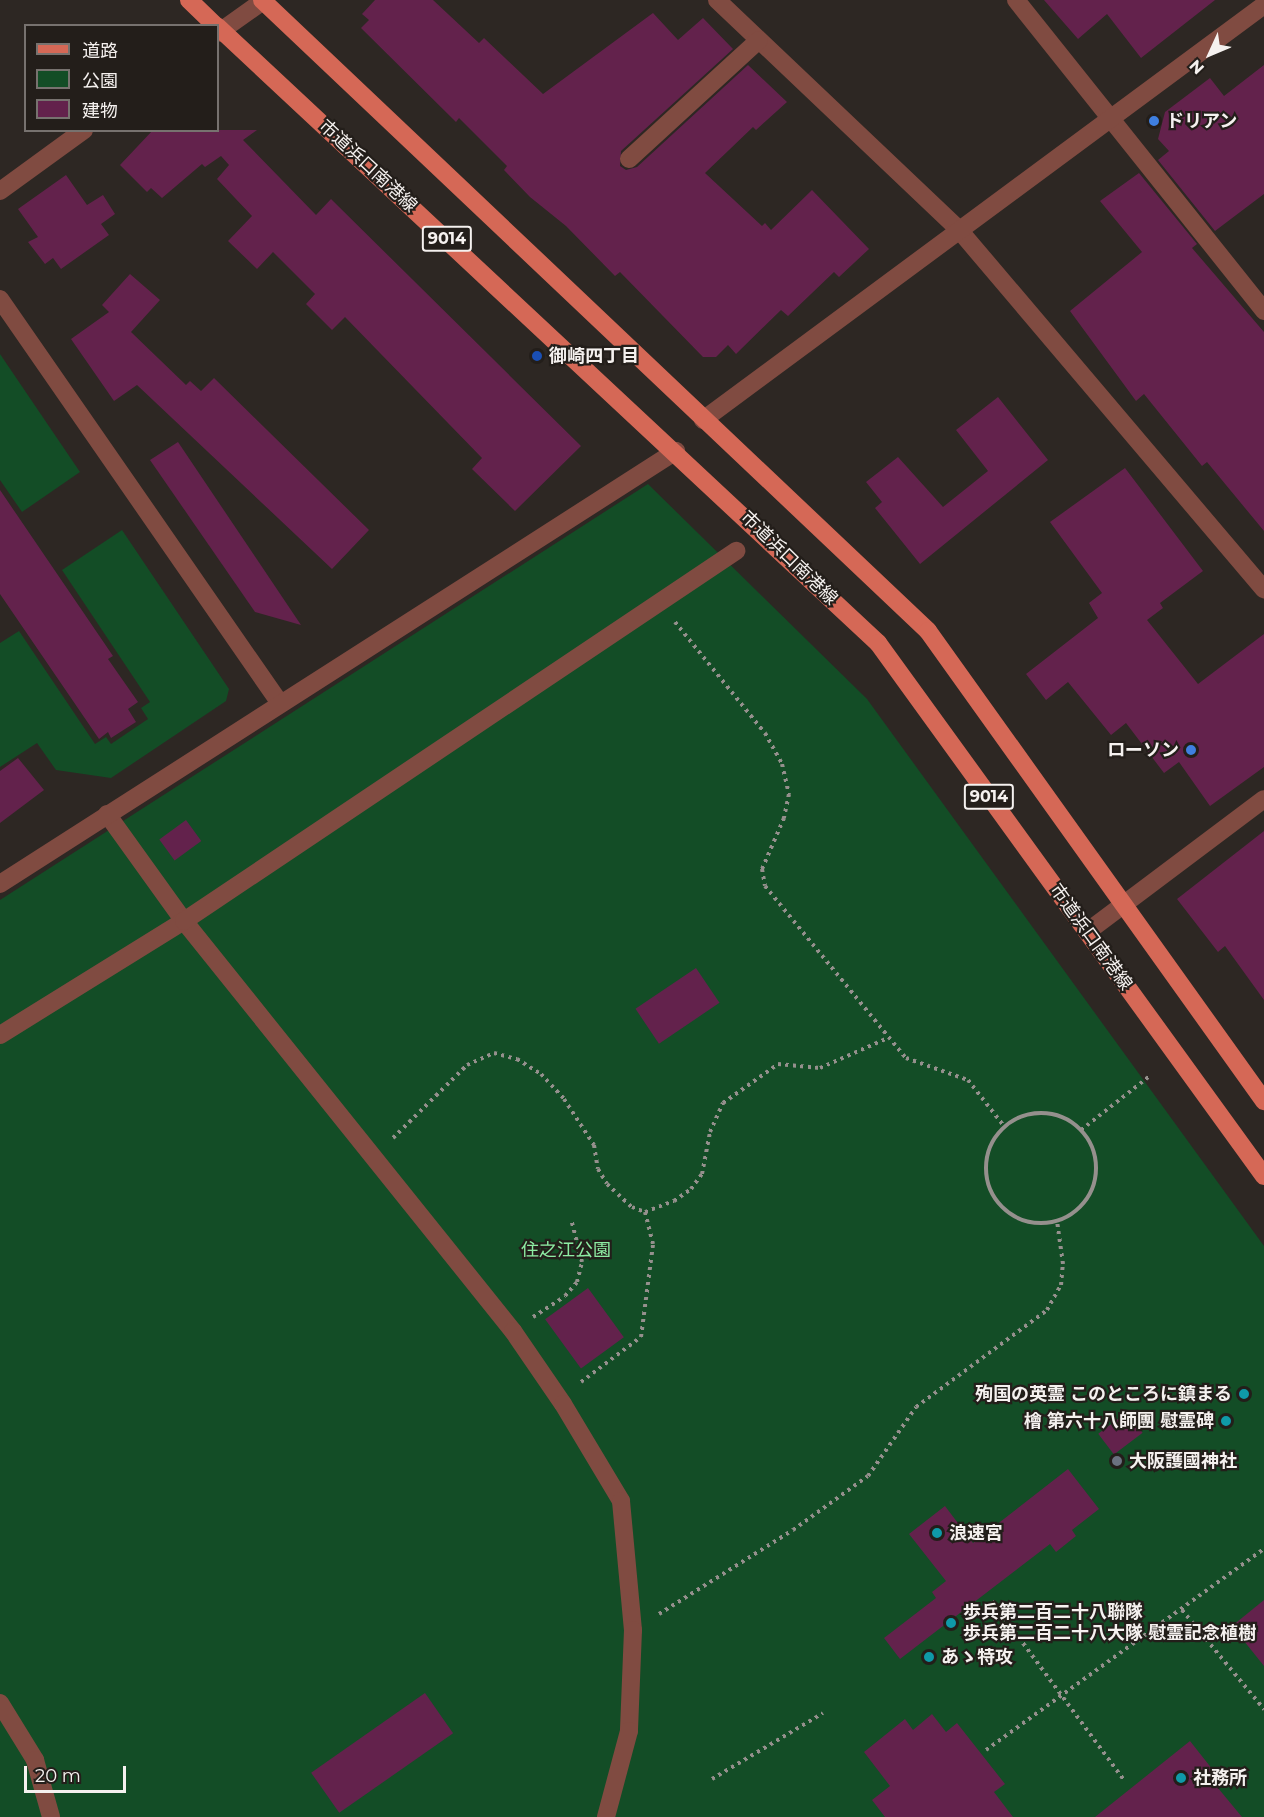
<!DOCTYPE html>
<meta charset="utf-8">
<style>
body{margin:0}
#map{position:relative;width:1264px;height:1817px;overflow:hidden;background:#2d2723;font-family:Montserrat,"Noto Sans JP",sans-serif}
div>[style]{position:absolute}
.green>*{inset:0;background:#134d26}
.building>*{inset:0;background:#63224c;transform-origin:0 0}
.path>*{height:4px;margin-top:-2px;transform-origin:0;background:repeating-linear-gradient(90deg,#95908d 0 3px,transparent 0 7.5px)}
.path>.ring{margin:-2px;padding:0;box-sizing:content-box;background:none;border:4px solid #95908d;border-radius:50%}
.pedestrian>*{height:18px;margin:-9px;padding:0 9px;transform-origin:9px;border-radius:9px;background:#804b41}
.minor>*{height:18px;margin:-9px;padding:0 9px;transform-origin:9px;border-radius:9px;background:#804b41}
.tertiary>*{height:18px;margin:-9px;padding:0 9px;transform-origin:9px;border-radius:9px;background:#804b41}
.primary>*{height:18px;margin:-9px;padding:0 9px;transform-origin:9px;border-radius:9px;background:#d56856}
.dots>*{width:16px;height:16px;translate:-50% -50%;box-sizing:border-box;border:3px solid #231e1a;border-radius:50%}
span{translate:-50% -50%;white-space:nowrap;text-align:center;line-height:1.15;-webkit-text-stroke:4.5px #231e1a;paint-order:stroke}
.shield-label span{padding:2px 4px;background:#231e1a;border:2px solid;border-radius:4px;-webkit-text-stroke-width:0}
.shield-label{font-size:16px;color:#f5f1ef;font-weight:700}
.poi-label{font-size:18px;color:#f5f1ef;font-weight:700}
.left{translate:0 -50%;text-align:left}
.right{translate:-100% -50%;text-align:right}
.street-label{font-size:18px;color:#f5f1ef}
.park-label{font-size:18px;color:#8deca3}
.legend{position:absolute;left:24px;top:24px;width:195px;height:108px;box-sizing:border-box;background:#231e1a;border:2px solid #77726f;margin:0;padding:8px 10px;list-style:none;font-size:18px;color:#f5f1ef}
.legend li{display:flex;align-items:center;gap:12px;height:30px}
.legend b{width:30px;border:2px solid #77726f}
.north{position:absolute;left:1180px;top:24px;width:60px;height:60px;-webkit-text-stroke:4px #231e1a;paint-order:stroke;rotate:226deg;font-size:16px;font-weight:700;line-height:24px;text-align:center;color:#f5f1ef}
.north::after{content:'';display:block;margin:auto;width:21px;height:27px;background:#f5f1ef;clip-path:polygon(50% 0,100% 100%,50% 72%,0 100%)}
.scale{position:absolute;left:24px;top:1766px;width:102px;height:27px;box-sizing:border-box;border:3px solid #f5f1ef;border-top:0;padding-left:8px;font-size:18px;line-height:21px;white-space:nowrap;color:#f5f1ef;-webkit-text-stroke:4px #231e1a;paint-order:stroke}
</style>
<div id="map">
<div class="green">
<div style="clip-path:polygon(0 354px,80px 472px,22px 512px,0 480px)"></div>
<div style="clip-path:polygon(648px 484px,867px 699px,1264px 1246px,1264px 1817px,0 1817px,0 900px)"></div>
<div style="clip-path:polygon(122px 530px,229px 689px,226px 701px,111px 778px,56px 770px,37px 743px,0 767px,0 643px,19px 631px,95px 744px,106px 737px,111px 744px,148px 719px,141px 708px,150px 702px,62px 570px)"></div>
</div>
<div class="building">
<div style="clip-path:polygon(375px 0,433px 0,479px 43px,484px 38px,543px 94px,653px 13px,678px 40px,703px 18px,733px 49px,621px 151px,620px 166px,626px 170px,637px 167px,748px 65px,787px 102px,756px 130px,753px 127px,705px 173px,762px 226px,765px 223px,771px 230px,812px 190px,869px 249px,839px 277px,834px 272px,788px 316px,781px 310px,736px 354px,728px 345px,716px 357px,703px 357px,620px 272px,615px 276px,566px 226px,530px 197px,504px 170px,507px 166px,459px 118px,456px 122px,361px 28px,369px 20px,362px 14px)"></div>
<div style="clip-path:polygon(1044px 0,1215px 0,1141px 58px,1107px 14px,1078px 39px)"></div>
<div style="clip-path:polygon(1264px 65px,1264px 194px,1215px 231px,1158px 160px,1169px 151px,1158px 139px,1165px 112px,1210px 78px,1224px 96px)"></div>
<div style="clip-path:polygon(153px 130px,257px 130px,243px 140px,316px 215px,331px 199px,581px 446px,515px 511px,472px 469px,482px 458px,345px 317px,332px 330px,306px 304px,315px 294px,273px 252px,257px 269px,228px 241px,252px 216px,217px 179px,229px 165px,221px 156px,205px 167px,202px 164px,162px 198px,151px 188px,147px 192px,120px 165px)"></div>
<div style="clip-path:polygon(1139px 173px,1197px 244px,1192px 248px,1264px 332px,1264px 531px,1207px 462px,1202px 466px,1144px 394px,1136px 401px,1070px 311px,1142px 252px,1100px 201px)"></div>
<div style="clip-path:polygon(66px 175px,87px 205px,103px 195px,115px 214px,101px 224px,109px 235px,61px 269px,53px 258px,45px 264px,28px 242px,38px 237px,18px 209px)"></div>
<div style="clip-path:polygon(130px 274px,160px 300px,131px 332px,186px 385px,190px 381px,201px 391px,214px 378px,369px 530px,332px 569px,137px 385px,114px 401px,71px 339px,109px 312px,102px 305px)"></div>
<div style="clip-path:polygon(998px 397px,1048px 460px,920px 564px,875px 508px,882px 502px,866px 482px,898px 457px,943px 507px,988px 471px,956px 430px)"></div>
<div style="clip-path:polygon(178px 442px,301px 625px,255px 612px,150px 460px)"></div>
<div style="clip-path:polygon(1125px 468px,1203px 571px,1160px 603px,1163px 608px,1147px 620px,1198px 684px,1264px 634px,1264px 767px,1210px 806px,1179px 762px,1164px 773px,1126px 723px,1111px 735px,1068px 682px,1046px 700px,1026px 674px,1098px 618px,1089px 603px,1102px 593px,1050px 522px)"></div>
<div style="clip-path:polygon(0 490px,113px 656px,108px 659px,138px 702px,128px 709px,136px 722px,111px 738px,108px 732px,99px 739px,0 594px)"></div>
<div style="clip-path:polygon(18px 758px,44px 790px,0 823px,0 771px)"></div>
<div style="left:186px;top:820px;width:26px;height:33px;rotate:54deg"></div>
<div style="clip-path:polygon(1264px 831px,1264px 1000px,1225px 946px,1218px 952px,1177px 899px)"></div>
<div style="left:696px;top:968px;width:42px;height:73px;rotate:56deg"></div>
<div style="left:588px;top:1288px;width:61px;height:53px;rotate:54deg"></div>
<div style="left:1127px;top:1412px;width:26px;height:36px;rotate:53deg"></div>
<div style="clip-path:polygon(1068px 1469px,1099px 1509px,1072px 1530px,1076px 1536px,1056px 1552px,1050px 1544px,900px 1659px,884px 1638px,936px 1598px,932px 1592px,946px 1581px,909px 1534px,945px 1506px,973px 1543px)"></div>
<div style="clip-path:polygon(1264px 1600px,1264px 1666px,1232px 1626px)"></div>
<div style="left:425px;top:1693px;width:49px;height:139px;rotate:55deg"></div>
<div style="clip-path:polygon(932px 1714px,946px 1732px,957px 1723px,1005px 1784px,994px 1792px,1013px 1817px,885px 1817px,872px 1800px,890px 1786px,864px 1752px,905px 1719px,913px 1730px)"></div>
<div style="clip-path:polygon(1190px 1741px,1224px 1784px,1218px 1788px,1242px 1817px,1095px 1817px)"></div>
</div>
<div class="path">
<div style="left:675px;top:622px;width:143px;rotate:51deg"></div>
<div style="left:765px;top:733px;width:35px;rotate:61deg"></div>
<div style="left:782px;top:764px;width:31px;rotate:77deg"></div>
<div style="left:789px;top:794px;width:25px;rotate:102deg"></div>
<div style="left:784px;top:818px;width:56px;rotate:113.3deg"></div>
<div style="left:762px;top:869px;width:17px;rotate:80deg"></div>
<div style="left:765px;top:886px;width:222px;rotate:50.7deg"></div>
<div style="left:906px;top:1058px;width:66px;rotate:19.5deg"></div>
<div style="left:968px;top:1080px;width:58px;rotate:52deg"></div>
<div class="ring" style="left:986px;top:1113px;width:106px;height:106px"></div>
<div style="left:1081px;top:1130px;width:89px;rotate:-38.2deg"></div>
<div style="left:393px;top:1138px;width:104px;rotate:-44.6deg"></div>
<div style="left:467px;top:1065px;width:30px;rotate:-24deg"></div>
<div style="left:494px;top:1053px;width:24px;rotate:15deg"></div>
<div style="left:517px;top:1059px;width:28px;rotate:32deg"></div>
<div style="left:541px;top:1074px;width:34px;rotate:47deg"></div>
<div style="left:564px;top:1099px;width:55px;rotate:56.9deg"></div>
<div style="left:594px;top:1145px;width:24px;rotate:81deg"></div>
<div style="left:598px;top:1169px;width:17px;rotate:59deg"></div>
<div style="left:607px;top:1184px;width:34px;rotate:43deg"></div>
<div style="left:632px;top:1207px;width:14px;rotate:21deg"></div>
<div style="left:645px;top:1212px;width:31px;rotate:-21deg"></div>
<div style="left:674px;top:1201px;width:21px;rotate:-35deg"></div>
<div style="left:691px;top:1189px;width:19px;rotate:-54deg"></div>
<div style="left:702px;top:1174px;width:43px;rotate:-79.2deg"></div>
<div style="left:710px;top:1132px;width:32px;rotate:-66deg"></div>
<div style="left:723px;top:1103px;width:67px;rotate:-35.3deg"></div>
<div style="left:778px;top:1064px;width:42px;rotate:5.4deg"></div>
<div style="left:820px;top:1068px;width:74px;rotate:-23.8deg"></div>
<div style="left:533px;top:1317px;width:38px;rotate:-33deg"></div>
<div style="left:565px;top:1296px;width:18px;rotate:-49deg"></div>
<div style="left:577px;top:1282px;width:21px;rotate:-76deg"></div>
<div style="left:582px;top:1262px;width:44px;rotate:-104.3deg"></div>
<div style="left:581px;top:1382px;width:75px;rotate:-36.9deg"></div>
<div style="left:641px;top:1337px;width:94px;rotate:-82.6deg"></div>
<div style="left:653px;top:1244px;width:33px;rotate:-104deg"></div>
<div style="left:992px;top:1601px;width:221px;rotate:53.6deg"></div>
<div style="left:1182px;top:1610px;width:129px;rotate:50.4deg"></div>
<div style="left:659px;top:1614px;width:158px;rotate:-32.1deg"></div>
<div style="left:793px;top:1530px;width:92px;rotate:-35.8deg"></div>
<div style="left:868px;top:1476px;width:84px;rotate:-55.2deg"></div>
<div style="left:916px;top:1407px;width:163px;rotate:-36.5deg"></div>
<div style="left:1047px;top:1310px;width:29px;rotate:-61deg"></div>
<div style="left:1061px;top:1285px;width:21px;rotate:-85deg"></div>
<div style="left:1063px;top:1264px;width:43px;rotate:-97.9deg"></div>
<div style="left:986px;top:1750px;width:343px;rotate:-35.9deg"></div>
<div style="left:712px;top:1779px;width:129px;rotate:-30.7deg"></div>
</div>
<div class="pedestrian">
<div style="left:107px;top:814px;width:132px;rotate:54.3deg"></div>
<div style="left:184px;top:921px;width:526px;rotate:51.26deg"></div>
<div style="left:513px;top:1331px;width:88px;rotate:55.6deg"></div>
<div style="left:563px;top:1404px;width:113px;rotate:59.1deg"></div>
<div style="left:621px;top:1501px;width:130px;rotate:84.7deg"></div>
<div style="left:633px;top:1630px;width:101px;rotate:92.3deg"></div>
<div style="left:629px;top:1731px;width:89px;rotate:105deg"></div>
<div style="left:0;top:1035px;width:216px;rotate:-31.8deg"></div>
<div style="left:184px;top:921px;width:665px;rotate:-33.83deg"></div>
<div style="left:0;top:1703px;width:67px;rotate:58.4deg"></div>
<div style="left:35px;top:1760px;width:59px;rotate:74.3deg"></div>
</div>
<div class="minor">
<div style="left:717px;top:0;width:335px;rotate:43.5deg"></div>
<div style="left:960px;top:231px;width:470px;rotate:49.7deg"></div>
<div style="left:1016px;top:0;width:398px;rotate:51.4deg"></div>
<div style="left:218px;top:33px;width:55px;rotate:-35.4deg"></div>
<div style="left:629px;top:159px;width:176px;rotate:-42.5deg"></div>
<div style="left:0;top:191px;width:104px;rotate:-36deg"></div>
<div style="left:0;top:299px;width:492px;rotate:55.3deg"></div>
<div style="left:0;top:884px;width:803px;rotate:-32.64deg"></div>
<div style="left:1087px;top:932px;width:221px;rotate:-36.9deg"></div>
</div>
<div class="tertiary">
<div style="left:703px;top:420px;width:698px;rotate:-36.49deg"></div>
</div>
<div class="primary">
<div style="left:189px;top:0;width:37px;rotate:44deg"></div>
<div style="left:262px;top:0;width:917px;rotate:43.45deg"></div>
<div style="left:928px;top:631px;width:578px;rotate:54.44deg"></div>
<div style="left:218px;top:27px;width:903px;rotate:43.03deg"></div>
<div style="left:878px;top:643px;width:658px;rotate:54.09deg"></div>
</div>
<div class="dots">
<div style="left:1154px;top:121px;background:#3f7fe0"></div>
<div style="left:537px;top:356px;background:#1a4fb4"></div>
<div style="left:1191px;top:750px;background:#3f7fe0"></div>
<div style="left:1244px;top:1394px;background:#0f9aa8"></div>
<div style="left:1226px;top:1421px;background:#0f9aa8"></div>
<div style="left:1117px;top:1461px;background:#6b7280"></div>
<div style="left:937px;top:1533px;background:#0f9aa8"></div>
<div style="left:951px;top:1623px;background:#0f9aa8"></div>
<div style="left:929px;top:1657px;background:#0f9aa8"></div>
<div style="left:1181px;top:1778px;background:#0f9aa8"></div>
</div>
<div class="shield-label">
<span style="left:447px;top:239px">9014</span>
<span style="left:989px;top:797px">9014</span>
</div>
<div class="poi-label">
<span class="left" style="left:1166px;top:121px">ドリアン</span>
<span class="left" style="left:549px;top:356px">御崎四丁目</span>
<span class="right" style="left:1179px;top:750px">ローソン</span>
<span class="right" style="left:1232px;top:1394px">殉国の英霊 このところに鎮まる</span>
<span class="right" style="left:1214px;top:1421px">檜 第六十八師團 慰霊碑</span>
<span class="left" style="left:1129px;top:1461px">大阪護國神社</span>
<span class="left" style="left:949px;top:1533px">浪速宮</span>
<span class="left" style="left:963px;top:1623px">歩兵第二百二十八聯隊<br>歩兵第二百二十八大隊 慰霊記念植樹</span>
<span class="left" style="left:941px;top:1657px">あゝ特攻</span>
<span class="left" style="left:1193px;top:1778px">社務所</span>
</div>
<div class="street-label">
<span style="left:368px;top:166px;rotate:43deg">市道浜口南港線</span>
<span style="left:789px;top:558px;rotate:44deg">市道浜口南港線</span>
<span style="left:1091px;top:937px;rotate:54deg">市道浜口南港線</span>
</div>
<div class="park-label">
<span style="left:566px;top:1250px">住之江公園</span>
</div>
<ul class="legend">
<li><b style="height:8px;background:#d56856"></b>道路</li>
<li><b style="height:16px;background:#134d26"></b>公園</li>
<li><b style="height:16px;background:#63224c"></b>建物</li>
</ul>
<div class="north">N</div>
<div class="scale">20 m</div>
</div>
